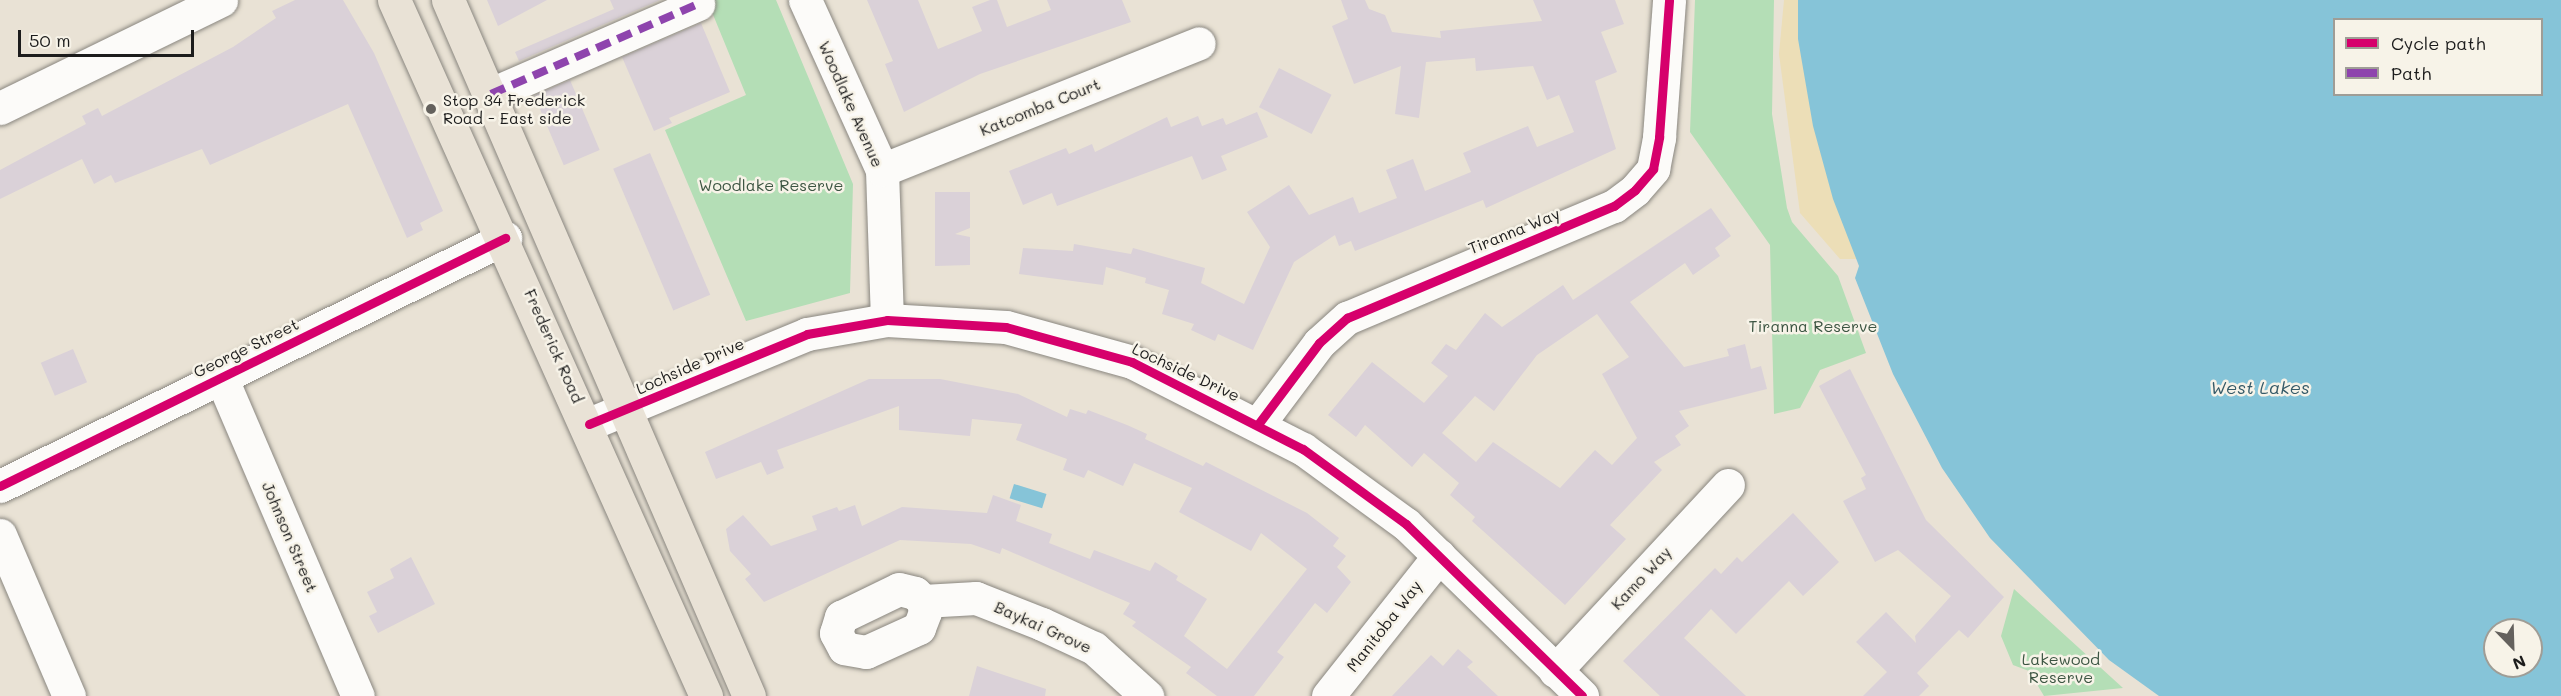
<!DOCTYPE html>
<style>
body{margin:0}
#map{position:relative;width:2561px;height:696px;overflow:hidden;background:#e9e2d5;font-family:Mali,sans-serif}
div>[style]{position:absolute}
.green>*{inset:0;background:#b4deb6}
.sand>*{inset:0;background:#ecdeb7}
.water>*{inset:0;background:#86c4d8;transform-origin:0 0}
.building>*{inset:0;background:#dad1d8;transform-origin:0 0}
.roads{filter:drop-shadow(0 0 2px #89867f) drop-shadow(0 0 2px #89867f)}
.minor>*{height:33px;margin:-16.5px;padding:0 16.5px;transform-origin:16.5px;border-radius:16.5px;background:#fcfbf9}
.major>*{height:33px;margin:-16.5px;padding:0 16.5px;transform-origin:16.5px;border-radius:16.5px;background:#e9e2d6}
.quiet>*{height:8px;margin-top:-4px;transform-origin:0;background:repeating-linear-gradient(90deg,#8e44ad 0 15px,transparent 0 23px)}
.cycleway>*{height:9px;margin:-4.5px;padding:0 4.5px;transform-origin:4.5px;border-radius:4.5px;background:#d6006c}
.dots>*{width:16px;height:16px;translate:-50% -50%;box-sizing:border-box;border:3px solid #f7f3e8;border-radius:50%}
span{translate:-50% -50%;white-space:nowrap;text-align:center;line-height:1.15;-webkit-text-stroke:5px #f7f3e8;paint-order:stroke}
.poi-label{font-size:16px;color:#1c1c1c}
.left{translate:0 -50%;text-align:left}
.street-label{font-size:16px;color:#1c1c1c}
.park-label{font-size:16px;color:#3c5542}
.water-label{font-size:18px;color:#355a68;font-style:italic}
.legend{position:absolute;left:2333px;top:18px;width:210px;height:78px;box-sizing:border-box;background:#f7f3e8;border:2px solid #9f9d96;margin:0;padding:8px 10px;list-style:none;font-size:18px;color:#1c1c1c}
.legend li{display:flex;align-items:center;gap:12px;height:30px}
.legend b{width:30px;border:2px solid #9f9d96}
.north{position:absolute;left:2483px;top:618px;width:60px;height:60px;box-sizing:border-box;background:#f7f3e8;border:2px solid #9f9d96;border-radius:50%;rotate:157deg;font-size:16px;font-weight:700;line-height:24px;text-align:center;color:#1c1c1c}
.north::after{content:'';display:block;margin:auto;width:21px;height:27px;background:#64615d;clip-path:polygon(50% 0,100% 100%,50% 72%,0 100%)}
.scale{position:absolute;left:18px;top:30px;width:176px;height:27px;box-sizing:border-box;border:3px solid #1c1c1c;border-top:0;padding-left:8px;font-size:18px;line-height:21px;white-space:nowrap;color:#1c1c1c;-webkit-text-stroke:4px #f7f3e8;paint-order:stroke}
</style>
<div id="map">
<div class="green">
<div style="clip-path:polygon(707px 0,776px 0,853px 184px,850px 293px,746px 321px,665px 130px,746px 95px)"></div>
<div style="clip-path:polygon(1695px 0,1774px 0,1772px 114px,1787px 208px,1792px 222px,1838px 276px,1866px 353px,1820px 370px,1800px 408px,1774px 414px,1770px 245px,1690px 132px)"></div>
<div style="clip-path:polygon(2014px 589px,2123px 688px,2044px 696px,2029px 671px,2013px 665px,2001px 636px)"></div>
</div>
<div class="sand">
<div style="clip-path:polygon(1784px 0,1807px 0,1860px 259px,1840px 259px,1800px 213px,1779px 54px)"></div>
</div>
<div class="water">
<div style="clip-path:polygon(evenodd,1798px 0,2561px 0,2561px 696px,2159px 696px,2109px 660px,1990px 538px,1942px 468px,1893px 374px,1855px 278px,1859px 266px,1833px 199px,1813px 126px,1798px 39px,1798px 0,2334px 20px,2542px 20px,2542px 94px,2334px 94px,2334px 20px,1798px 0,2495px 630px,2531px 630px,2531px 666px,2495px 666px,2495px 630px)"></div>
<div style="left:1014px;top:484px;width:34px;height:15px;rotate:17deg"></div>
</div>
<div class="building">
<div style="clip-path:polygon(295px 0,343px 0,374px 53px,443px 211px,420px 223px,423px 230px,407px 238px,348px 104px,210px 165px,202px 149px,115px 183px,111px 175px,94px 184px,82px 159px,0 199px,0 170px,86px 124px,82px 116px,98px 108px,102px 116px,233px 47px,276px 18px,272px 11px)"></div>
<div style="clip-path:polygon(487px 0,547px 0,498px 26px)"></div>
<div style="clip-path:polygon(610px 0,660px 0,519px 61px,515px 52px,614px 9px)"></div>
<div style="clip-path:polygon(867px 0,918px 0,938px 49px,982px 31px,972px 7px,990px 0,997px 0,1007px 27px,1051px 10px,1047px 0,1122px 0,1131px 22px,980px 74px,904px 112px,885px 64px,893px 61px)"></div>
<div style="clip-path:polygon(1341px 0,1365px 0,1369px 9px,1385px 15px,1392px 32px,1441px 38px,1440px 31px,1542px 21px,1533px 0,1615px 0,1624px 24px,1601px 32px,1617px 72px,1595px 81px,1616px 149px,1486px 208px,1483px 200px,1355px 251px,1351px 241px,1339px 246px,1335px 235px,1294px 262px,1253px 350px,1218px 334px,1215px 341px,1191px 330px,1194px 324px,1162px 314px,1169px 290px,1145px 283px,1146px 278px,1106px 267px,1103px 285px,1019px 274px,1023px 248px,1073px 251px,1074px 244px,1131px 254px,1133px 248px,1205px 268px,1201px 283px,1244px 304px,1270px 247px,1247px 212px,1289px 185px,1309px 215px,1353px 197px,1359px 213px,1397px 198px,1386px 170px,1413px 159px,1425px 191px,1471px 172px,1463px 153px,1528px 126px,1537px 147px,1574px 132px,1559px 95px,1547px 100px,1533px 66px,1476px 71px,1475px 58px,1426px 62px,1419px 118px,1395px 114px,1401px 66px,1354px 84px,1332px 26px,1348px 19px)"></div>
<div style="clip-path:polygon(701px 23px,730px 92px,669px 118px,672px 123px,654px 131px,622px 57px)"></div>
<div style="left:1279px;top:68px;width:59px;height:44px;rotate:27deg"></div>
<div style="left:570px;top:80px;width:76px;height:39px;rotate:67deg"></div>
<div style="clip-path:polygon(1257px 112px,1268px 137px,1221px 156px,1227px 170px,1202px 180px,1192px 156px,1057px 206px,1052px 193px,1023px 205px,1009px 171px,1066px 148px,1069px 154px,1092px 144px,1095px 152px,1167px 117px,1171px 127px,1198px 116px,1202px 126px,1223px 118px,1226px 125px)"></div>
<div style="left:650px;top:153px;width:154px;height:40px;rotate:67deg"></div>
<div style="clip-path:polygon(935px 192px,970px 192px,970px 228px,955px 234px,970px 237px,970px 265px,935px 266px)"></div>
<div style="clip-path:polygon(evenodd,1711px 208px,1731px 236px,1715px 248px,1720px 256px,1693px 275px,1685px 263px,1630px 302px,1684px 367px,1729px 356px,1727px 349px,1745px 344px,1751px 369px,1761px 366px,1767px 389px,1679px 411px,1689px 426px,1675px 436px,1681px 445px,1654px 462px,1662px 470px,1610px 525px,1626px 539px,1565px 605px,1472px 521px,1475px 517px,1450px 495px,1459px 483px,1424px 453px,1412px 467px,1365px 425px,1356px 437px,1328px 415px,1372px 362px,1424px 403px,1448px 376px,1431px 363px,1446px 344px,1456px 350px,1485px 313px,1502px 327px,1563px 285px,1573px 300px,1711px 208px,1597px 314px,1629px 357px,1602px 374px,1637px 438px,1612px 465px,1595px 450px,1560px 488px,1493px 442px,1476px 462px,1442px 433px,1475px 396px,1494px 411px,1537px 355px,1597px 314px)"></div>
<div style="left:73px;top:349px;width:36px;height:35px;rotate:67deg"></div>
<div style="clip-path:polygon(1850px 369px,1926px 520px,2004px 597px,1968px 638px,1959px 630px,1917px 673px,1929px 686px,1919px 696px,1863px 696px,1887px 672px,1856px 642px,1886px 612px,1916px 643px,1915px 636px,1951px 596px,1898px 550px,1875px 562px,1843px 501px,1866px 489px,1861px 478px,1866px 475px,1819px 386px)"></div>
<div style="clip-path:polygon(869px 379px,940px 379px,1018px 394px,1067px 417px,1070px 409px,1086px 414px,1088px 410px,1127px 425px,1147px 434px,1145px 439px,1203px 466px,1206px 462px,1307px 513px,1339px 538px,1333px 546px,1346px 556px,1337px 567px,1351px 582px,1327px 613px,1315px 603px,1277px 652px,1284px 657px,1254px 696px,1217px 696px,1186px 673px,1191px 667px,1132px 626px,1136px 622px,1123px 614px,1130px 603px,1002px 548px,1000px 554px,971px 544px,900px 540px,764px 602px,745px 579px,751px 574px,730px 551px,726px 529px,743px 515px,771px 546px,817px 530px,812px 516px,837px 507px,839px 511px,855px 505px,862px 526px,902px 507px,987px 513px,993px 495px,1021px 505px,1016px 521px,1052px 534px,1049px 543px,1090px 559px,1094px 550px,1150px 571px,1155px 562px,1178px 576px,1176px 580px,1207px 599px,1184px 636px,1227px 669px,1307px 569px,1261px 533px,1251px 551px,1179px 512px,1192px 488px,1134px 463px,1123px 486px,1088px 470px,1084px 478px,1063px 470px,1067px 459px,1016px 440px,1022px 424px,972px 419px,970px 436px,899px 430px,899px 406px,777px 450px,784px 468px,767px 475px,761px 462px,716px 479px,705px 452px)"></div>
<div style="clip-path:polygon(1793px 513px,1839px 562px,1803px 596px,1789px 581px,1736px 634px,1711px 609px,1684px 638px,1746px 696px,1660px 696px,1623px 661px,1715px 568px,1721px 574px,1737px 557px,1742px 562px)"></div>
<div style="clip-path:polygon(411px 557px,435px 604px,378px 633px,369px 616px,377px 612px,367px 592px,394px 578px,390px 569px)"></div>
<div style="clip-path:polygon(1458px 649px,1473px 662px,1467px 667px,1498px 696px,1392px 696px,1431px 655px,1443px 666px)"></div>
<div style="clip-path:polygon(977px 666px,1046px 689px,1045px 696px,969px 696px)"></div>
</div>
<div class="roads">
<div class="minor">
<div style="left:805px;top:0;width:187px;rotate:65.6deg"></div>
<div style="left:882px;top:170px;width:150px;rotate:88.1deg"></div>
<div style="left:491px;top:94px;width:226px;rotate:-23.5deg"></div>
<div style="left:0;top:108px;width:246px;rotate:-26deg"></div>
<div style="left:882px;top:170px;width:341px;rotate:-21.8deg"></div>
<div style="left:221px;top:377px;width:347px;rotate:66.8deg"></div>
<div style="left:1259px;top:423px;width:100px;rotate:-53.1deg"></div>
<div style="left:1319px;top:343px;width:38px;rotate:-42deg"></div>
<div style="left:1347px;top:318px;width:290px;rotate:-22.8deg"></div>
<div style="left:1614px;top:206px;width:26px;rotate:-37deg"></div>
<div style="left:1635px;top:190px;width:28px;rotate:-49deg"></div>
<div style="left:1653px;top:169px;width:33px;rotate:-79deg"></div>
<div style="left:1659px;top:137px;width:137px;rotate:-85.8deg"></div>
<div style="left:589px;top:424px;width:236px;rotate:-22.4deg"></div>
<div style="left:807px;top:334px;width:81px;rotate:-9.9deg"></div>
<div style="left:887px;top:320px;width:119px;rotate:3.4deg"></div>
<div style="left:1006px;top:327px;width:131px;rotate:15.5deg"></div>
<div style="left:1132px;top:362px;width:192px;rotate:27deg"></div>
<div style="left:1303px;top:449px;width:127px;rotate:36.1deg"></div>
<div style="left:1406px;top:524px;width:246px;rotate:44.3deg"></div>
<div style="left:0;top:486px;width:563px;rotate:-26.16deg"></div>
<div style="left:0;top:535px;width:175px;rotate:66.8deg"></div>
<div style="left:899px;top:589px;width:16px;rotate:14deg"></div>
<div style="left:915px;top:593px;width:11px;rotate:45deg"></div>
<div style="left:923px;top:601px;width:11px;rotate:80deg"></div>
<div style="left:925px;top:612px;width:17px;rotate:111deg"></div>
<div style="left:919px;top:628px;width:58px;rotate:155.6deg"></div>
<div style="left:866px;top:652px;width:22px;rotate:-170deg"></div>
<div style="left:844px;top:648px;width:17px;rotate:-118deg"></div>
<div style="left:836px;top:633px;width:17px;rotate:-73deg"></div>
<div style="left:841px;top:617px;width:64px;rotate:-25.8deg"></div>
<div style="left:923px;top:601px;width:53px;rotate:-3.2deg"></div>
<div style="left:976px;top:598px;width:71px;rotate:21.5deg"></div>
<div style="left:1042px;top:624px;width:57px;rotate:24.8deg"></div>
<div style="left:1094px;top:648px;width:72px;rotate:42.2deg"></div>
<div style="left:1555px;top:671px;width:254px;rotate:-47.1deg"></div>
<div style="left:1328px;top:696px;width:179px;rotate:-51.6deg"></div>
</div>
<div class="major">
<div style="left:394px;top:0;width:763px;rotate:65.85deg"></div>
<div style="left:448px;top:0;width:758px;rotate:66.61deg"></div>
</div>
</div>
<div class="quiet">
<div style="left:491px;top:94px;width:226px;rotate:-23.5deg"></div>
</div>
<div class="cycleway">
<div style="left:1259px;top:423px;width:100px;rotate:-53.1deg"></div>
<div style="left:1319px;top:343px;width:38px;rotate:-42deg"></div>
<div style="left:1347px;top:318px;width:290px;rotate:-22.8deg"></div>
<div style="left:1614px;top:206px;width:26px;rotate:-37deg"></div>
<div style="left:1635px;top:190px;width:28px;rotate:-49deg"></div>
<div style="left:1653px;top:169px;width:33px;rotate:-79deg"></div>
<div style="left:1659px;top:137px;width:137px;rotate:-85.8deg"></div>
<div style="left:589px;top:424px;width:236px;rotate:-22.4deg"></div>
<div style="left:807px;top:334px;width:81px;rotate:-9.9deg"></div>
<div style="left:887px;top:320px;width:119px;rotate:3.4deg"></div>
<div style="left:1006px;top:327px;width:131px;rotate:15.5deg"></div>
<div style="left:1132px;top:362px;width:192px;rotate:27deg"></div>
<div style="left:1303px;top:449px;width:127px;rotate:36.1deg"></div>
<div style="left:1406px;top:524px;width:246px;rotate:44.3deg"></div>
<div style="left:0;top:486px;width:563px;rotate:-26.16deg"></div>
</div>
<div class="dots">
<div style="left:431px;top:109px;background:#64615d"></div>
</div>
<div class="poi-label">
<span class="left" style="left:443px;top:109px">Stop 34 Frederick<br>Road - East side</span>
</div>
<div class="street-label">
<span style="left:851px;top:104px;rotate:66deg">Woodlake Avenue</span>
<span style="left:1040px;top:107px;rotate:-22deg">Katcomba Court</span>
<span style="left:1514px;top:231px;rotate:-22deg">Tiranna Way</span>
<span style="left:554px;top:346px;rotate:66deg">Frederick Road</span>
<span style="left:246px;top:348px;rotate:-26deg">George Street</span>
<span style="left:690px;top:366px;rotate:-24deg">Lochside Drive</span>
<span style="left:1186px;top:372px;rotate:25deg">Lochside Drive</span>
<span style="left:290px;top:537px;rotate:67deg">Johnson Street</span>
<span style="left:1641px;top:578px;rotate:-47deg">Kamo Way</span>
<span style="left:1384px;top:626px;rotate:-52deg">Manitoba Way</span>
<span style="left:1043px;top:627px;rotate:24deg">Baykai Grove</span>
</div>
<div class="park-label">
<span style="left:771px;top:185px">Woodlake Reserve</span>
<span style="left:1813px;top:326px">Tiranna Reserve</span>
<span style="left:2061px;top:668px">Lakewood<br>Reserve</span>
</div>
<div class="water-label">
<span style="left:2260px;top:387px">West Lakes</span>
</div>
<ul class="legend">
<li><b style="height:8px;background:#d6006c"></b>Cycle path</li>
<li><b style="height:8px;background:#8e44ad"></b>Path</li>
</ul>
<div class="north">N</div>
<div class="scale">50 m</div>
</div>
